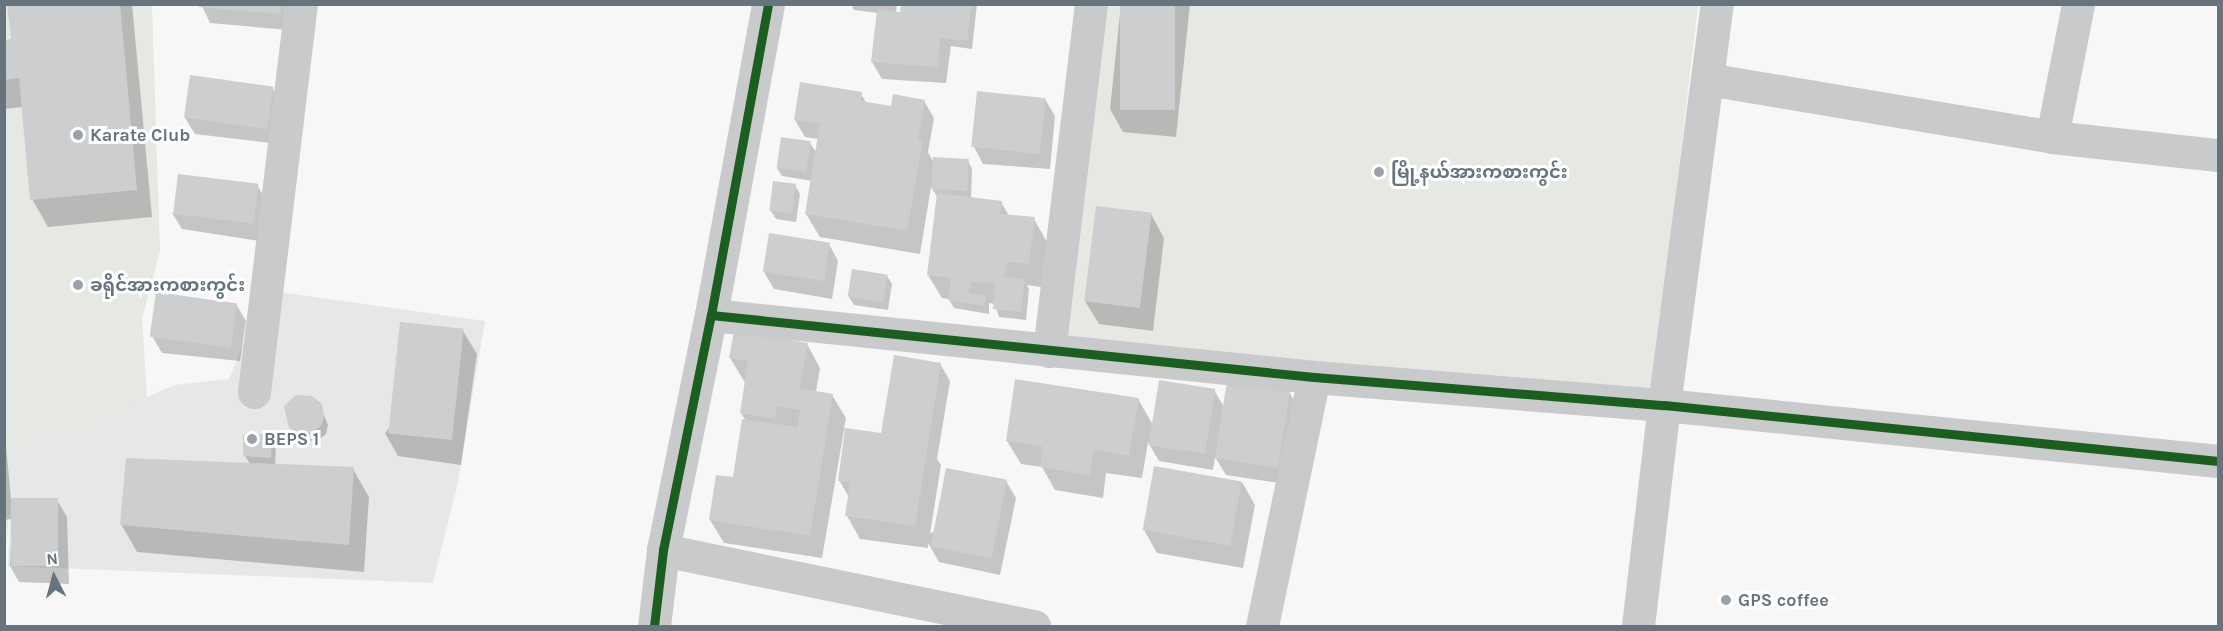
<!DOCTYPE html>
<meta charset="utf-8">
<style>
body{margin:0}
#map{position:relative;width:2223px;height:631px;overflow:hidden;background:#f7f7f7;font-family:Karla,"Noto Sans Myanmar",sans-serif}
div>[style]{position:absolute}
.built>*{inset:0;background:#e6e7e7}
.green>*{inset:0;background:#e6e8e4}
.shadow>*{inset:0;background:#0003}
.building>*{inset:0;background:#cdcecf;transform-origin:0 0}
.minor>*{height:33px;margin:-16.5px;padding:0 16.5px;transform-origin:16.5px;border-radius:16.5px;background:#c8cacb}
.cycleway>*{height:9px;margin:-4.5px;padding:0 4.5px;transform-origin:4.5px;border-radius:4.5px;background:#1b5e20}
.dots>*{width:16px;height:16px;translate:-50% -50%;box-sizing:border-box;border:3px solid #fff;border-radius:50%}
span{translate:-50% -50%;white-space:nowrap;text-align:center;line-height:1.15;-webkit-text-stroke:6px #fff;paint-order:stroke}
.poi-label{font-size:18px;color:#66757d;font-weight:700}
.left{translate:0 -50%;text-align:left}
.frame{position:absolute;inset:0;border:6px solid #66757d;pointer-events:none}
.north{position:absolute;left:24px;top:547px;width:60px;height:60px;-webkit-text-stroke:4px #fff;paint-order:stroke;rotate:354deg;font-size:16px;font-weight:700;line-height:24px;text-align:center;color:#66757d}
.north::after{content:'';display:block;margin:auto;width:21px;height:27px;background:#66757d;clip-path:polygon(50% 0,100% 100%,50% 72%,0 100%)}
</style>
<div id="map">
<div class="built">
<div style="clip-path:polygon(265px 290px,485px 321px,457px 487px,433px 583px,8px 566px,13px 444px,67px 434px,174px 385px,229px 379px)"></div>
</div>
<div class="green">
<div style="clip-path:polygon(5px 5px,152px 5px,160px 251px,142px 319px,147px 398px,67px 434px,13px 444px,11px 498px,5px 559px)"></div>
<div style="clip-path:polygon(1101px 5px,1698px 5px,1652px 395px,1059px 339px)"></div>
</div>
<div class="shadow">
<div style="clip-path:polygon(9px 4px,132px 4px,152px 217px,48px 227px,32px 199px,23px 107px,4px 109px,4px 42px,12px 41px)"></div>
<div style="clip-path:polygon(201px 4px,292px 4px,289px 30px,210px 23px)"></div>
<div style="clip-path:polygon(851px 4px,897px 4px,896px 13px,902px 14px,903px 4px,977px 4px,972px 49px,951px 46px,946px 83px,882px 79px,872px 62px,878px 13px,854px 10px)"></div>
<div style="clip-path:polygon(1121px 4px,1190px 4px,1176px 137px,1123px 132px,1110px 109px)"></div>
<div style="clip-path:polygon(272px 87px,282px 104px,278px 144px,195px 134px,185px 118px)"></div>
<div style="clip-path:polygon(861px 94px,867px 104px,893px 108px,924px 101px,934px 118px,928px 152px,934px 163px,968px 161px,972px 169px,971px 199px,1001px 202px,1009px 216px,1034px 219px,1047px 242px,1041px 287px,1027px 285px,1029px 289px,1026px 320px,999px 317px,995px 304px,989px 303px,989px 314px,954px 308px,949px 299px,942px 298px,928px 275px,938px 198px,931px 187px,920px 254px,820px 237px,806px 214px,812px 181px,782px 176px,777px 168px,810px 143px,817px 153px,819px 139px,805px 137px,795px 120px)"></div>
<div style="clip-path:polygon(1045px 99px,1055px 116px,1050px 169px,983px 164px,974px 147px)"></div>
<div style="clip-path:polygon(257px 185px,267px 202px,260px 241px,182px 229px,172px 213px)"></div>
<div style="clip-path:polygon(795px 185px,800px 194px,796px 222px,776px 219px,771px 211px)"></div>
<div style="clip-path:polygon(1151px 214px,1164px 238px,1153px 331px,1099px 324px,1085px 301px)"></div>
<div style="clip-path:polygon(829px 244px,838px 261px,832px 299px,774px 289px,764px 272px)"></div>
<div style="clip-path:polygon(887px 276px,892px 284px,888px 310px,854px 305px,849px 297px)"></div>
<div style="clip-path:polygon(236px 304px,246px 321px,240px 361px,162px 353px,152px 336px)"></div>
<div style="clip-path:polygon(463px 331px,477px 354px,461px 465px,398px 456px,385px 433px)"></div>
<div style="clip-path:polygon(807px 344px,820px 368px,816px 392px,832px 395px,846px 418px,844px 429px,884px 435px,940px 364px,950px 381px,937px 459px,941px 465px,930px 534px,1006px 481px,1016px 498px,1000px 575px,939px 562px,928px 543px,928px 548px,860px 539px,847px 516px,850px 499px,839px 480px,846px 430px,844px 430px,822px 558px,724px 543px,710px 520px,734px 479px,746px 421px,741px 413px,746px 382px,744px 381px,730px 358px)"></div>
<div style="clip-path:polygon(1214px 390px,1224px 407px,1289px 392px,1299px 409px,1286px 484px,1226px 475px,1215px 457px,1213px 470px,1159px 461px,1148px 442px,1142px 478px,1106px 473px,1103px 498px,1055px 490px,1042px 467px,1021px 464px,1007px 441px,1138px 399px,1153px 425px)"></div>
<div style="clip-path:polygon(320px 405px,328px 425px,326px 434px,318px 440px,306px 441px,295px 436px,290px 427px)"></div>
<div style="clip-path:polygon(4px 425px,11px 499px,57px 500px,67px 517px,69px 584px,19px 582px,10px 566px,12px 519px,4px 520px)"></div>
<div style="clip-path:polygon(272px 436px,276px 444px,275px 466px,353px 469px,369px 497px,364px 572px,137px 552px,121px 524px,250px 464px,245px 456px)"></div>
<div style="clip-path:polygon(1242px 482px,1255px 505px,1243px 568px,1157px 553px,1144px 530px)"></div>
</div>
<div class="building">
<div style="clip-path:polygon(7px 4px,120px 4px,137px 190px,30px 200px,19px 78px,4px 80px,4px 40px,11px 39px)"></div>
<div style="clip-path:polygon(901px 4px,972px 4px,967px 41px,940px 38px,938px 67px,871px 62px,877px 10px,900px 12px)"></div>
<div style="left:1120px;top:4px;width:55px;height:106px"></div>
<div style="clip-path:polygon(199px 5px,281px 5px,280px 14px,199px 7px)"></div>
<div style="left:190px;top:75px;width:84px;height:43px;rotate:8deg"></div>
<div style="clip-path:polygon(800px 82px,862px 92px,861px 101px,891px 106px,893px 94px,925px 100px,918px 140px,923px 140px,907px 231px,805px 214px,820px 123px,794px 120px)"></div>
<div style="left:977px;top:91px;width:69px;height:56px;rotate:6deg"></div>
<div style="left:781px;top:137px;width:30px;height:31px;rotate:8deg"></div>
<div style="left:933px;top:157px;width:36px;height:32px;rotate:3deg"></div>
<div style="left:178px;top:174px;width:81px;height:40px;rotate:7deg"></div>
<div style="left:773px;top:181px;width:23px;height:30px;rotate:7deg"></div>
<div style="clip-path:polygon(937px 193px,1002px 201px,1000px 214px,1035px 217px,1029px 264px,1007px 262px,1004px 277px,1025px 279px,1021px 312px,993px 309px,995px 283px,971px 282px,969px 293px,986px 296px,985px 306px,948px 300px,951px 278px,927px 275px)"></div>
<div style="left:1096px;top:206px;width:56px;height:96px;rotate:7deg"></div>
<div style="left:769px;top:233px;width:62px;height:39px;rotate:9deg"></div>
<div style="left:852px;top:269px;width:36px;height:28px;rotate:9deg"></div>
<div style="left:156px;top:292px;width:82px;height:45px;rotate:8deg"></div>
<div style="left:400px;top:322px;width:64px;height:112px;rotate:6deg"></div>
<div style="clip-path:polygon(734px 331px,808px 343px,799px 388px,833px 394px,810px 536px,709px 520px,716px 475px,733px 477px,742px 419px,797px 427px,800px 410px,777px 406px,775px 419px,740px 413px,748px 361px,729px 358px)"></div>
<div style="clip-path:polygon(894px 355px,941px 363px,915px 526px,845px 516px,850px 482px,838px 481px,845px 428px,881px 433px)"></div>
<div style="clip-path:polygon(1015px 379px,1139px 398px,1129px 456px,1094px 450px,1090px 475px,1040px 467px,1043px 447px,1006px 441px)"></div>
<div style="left:1159px;top:380px;width:57px;height:66px;rotate:9deg"></div>
<div style="left:1227px;top:381px;width:64px;height:78px;rotate:9deg"></div>
<div style="clip-path:polygon(296px 395px,312px 396px,322px 404px,324px 416px,322px 425px,313px 432px,301px 433px,289px 428px,284px 406px)"></div>
<div style="clip-path:polygon(272px 434px,271px 458px,243px 456px,243px 435px)"></div>
<div style="clip-path:polygon(126px 458px,354px 467px,349px 545px,120px 525px)"></div>
<div style="left:1154px;top:466px;width:89px;height:65px;rotate:10deg"></div>
<div style="left:946px;top:468px;width:62px;height:80px;rotate:11deg"></div>
<div style="left:11px;top:498px;width:47px;height:68px"></div>
</div>
<div class="minor">
<div style="left:1707px;top:79px;width:350px;rotate:9.5deg"></div>
<div style="left:2052px;top:137px;width:167px;rotate:6.2deg"></div>
<div style="left:2052px;top:137px;width:136px;rotate:-78.9deg"></div>
<div style="left:711px;top:315px;width:606px;rotate:5.87deg"></div>
<div style="left:1314px;top:377px;width:351px;rotate:4.6deg"></div>
<div style="left:1664px;top:405px;width:557px;rotate:5.77deg"></div>
<div style="left:1049px;top:351px;width:350px;rotate:-83.1deg"></div>
<div style="left:254px;top:392px;width:391px;rotate:-83.1deg"></div>
<div style="left:663px;top:550px;width:379px;rotate:11.6deg"></div>
<div style="left:654px;top:626px;width:77px;rotate:-83.2deg"></div>
<div style="left:663px;top:550px;width:240px;rotate:-78.5deg"></div>
<div style="left:711px;top:315px;width:316px;rotate:-79.6deg"></div>
<div style="left:1262px;top:626px;width:254px;rotate:-78.2deg"></div>
<div style="left:1638px;top:626px;width:223px;rotate:-83.3deg"></div>
<div style="left:1664px;top:405px;width:404px;rotate:-82.5deg"></div>
</div>
<div class="cycleway">
<div style="left:711px;top:315px;width:606px;rotate:5.87deg"></div>
<div style="left:1314px;top:377px;width:351px;rotate:4.6deg"></div>
<div style="left:1664px;top:405px;width:557px;rotate:5.77deg"></div>
<div style="left:654px;top:626px;width:77px;rotate:-83.2deg"></div>
<div style="left:663px;top:550px;width:240px;rotate:-78.5deg"></div>
<div style="left:711px;top:315px;width:316px;rotate:-79.6deg"></div>
</div>
<div class="dots">
<div style="left:78px;top:135px;background:#99a2a8"></div>
<div style="left:1379px;top:172px;background:#99a2a8"></div>
<div style="left:78px;top:285px;background:#99a2a8"></div>
<div style="left:252px;top:439px;background:#99a2a8"></div>
<div style="left:1726px;top:600px;background:#99a2a8"></div>
</div>
<div class="poi-label">
<span class="left" style="left:90px;top:135px">Karate Club</span>
<span class="left" style="left:1391px;top:172px">မြို့နယ်အားကစားကွင်း</span>
<span class="left" style="left:90px;top:285px">ခရိုင်အားကစားကွင်း</span>
<span class="left" style="left:264px;top:439px">BEPS 1</span>
<span class="left" style="left:1738px;top:600px">GPS coffee</span>
</div>
<div class="frame"></div>
<div class="north">N</div>
</div>
